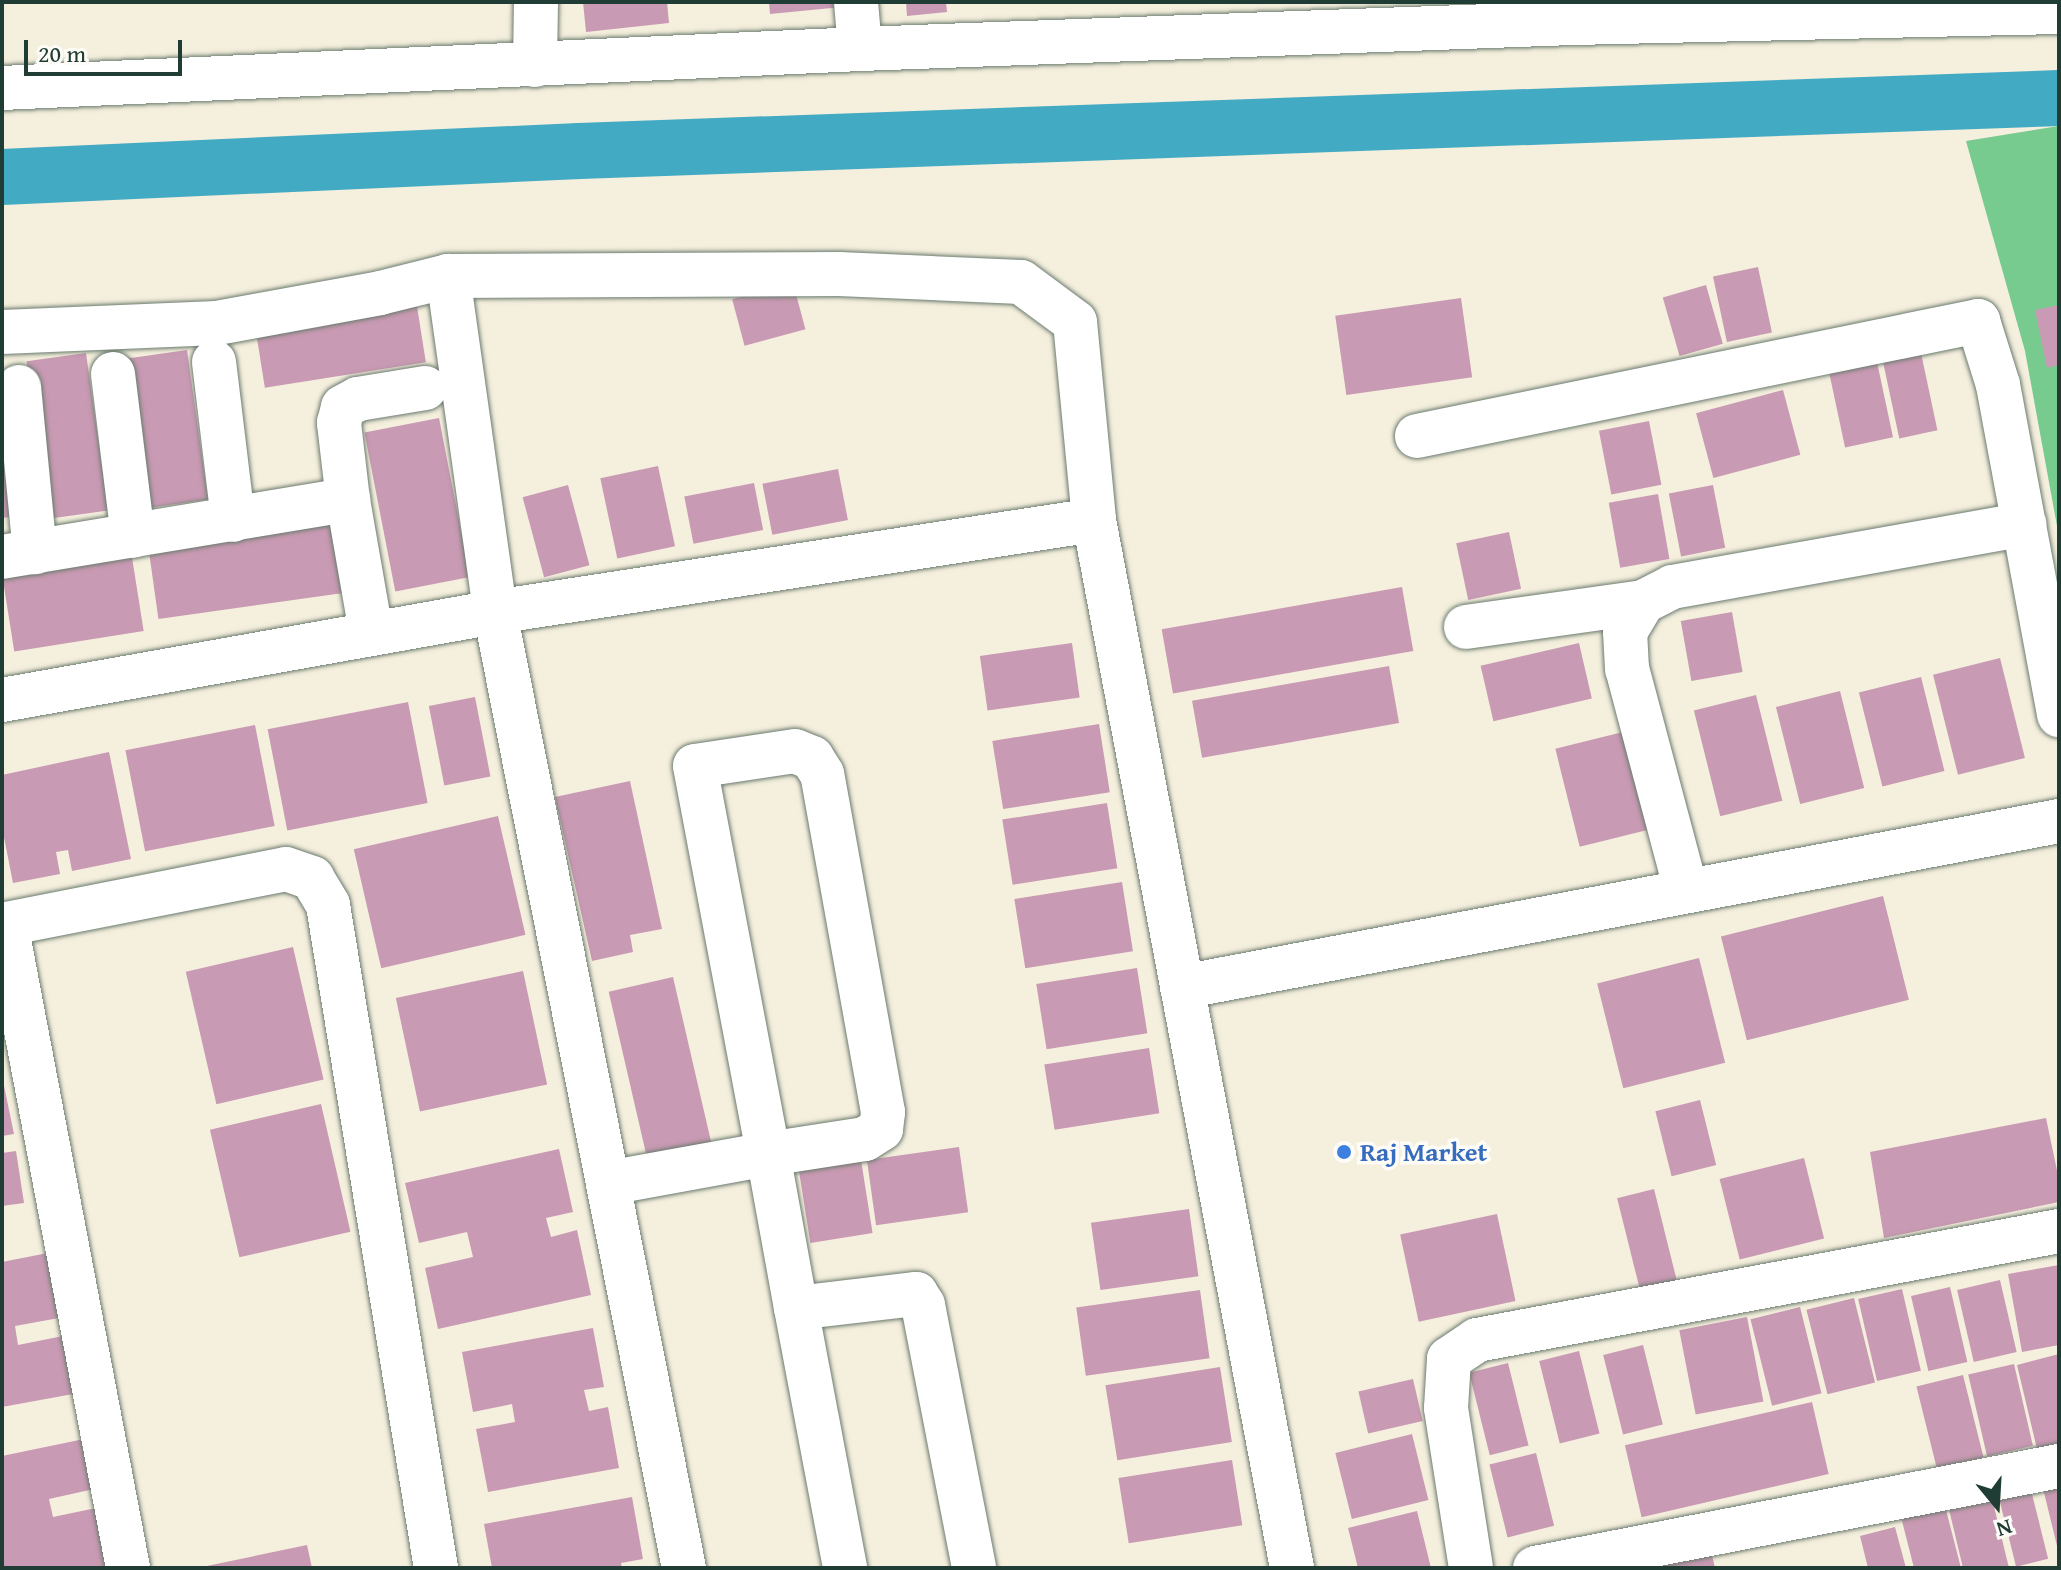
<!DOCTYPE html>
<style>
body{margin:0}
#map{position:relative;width:2061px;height:1570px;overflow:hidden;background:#f5efdd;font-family:"Gentium Book Plus",serif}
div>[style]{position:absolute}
.green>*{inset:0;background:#77cb8e}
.canal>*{height:56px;margin:-28px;padding:0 28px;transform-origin:28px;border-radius:28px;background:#42aac2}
.building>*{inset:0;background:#c99ab3;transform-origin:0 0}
.roads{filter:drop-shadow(0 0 2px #6a7b6f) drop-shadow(0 0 2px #6a7b6f)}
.minor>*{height:44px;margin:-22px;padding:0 22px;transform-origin:22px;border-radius:22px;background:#fff}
.dots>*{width:22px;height:22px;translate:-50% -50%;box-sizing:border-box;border:4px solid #fdfcf7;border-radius:50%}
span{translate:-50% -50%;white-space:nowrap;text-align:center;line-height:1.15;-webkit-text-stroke:7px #fdfcf7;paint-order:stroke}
.shop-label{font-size:26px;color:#366cbe;font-weight:700}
.left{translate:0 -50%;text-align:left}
.frame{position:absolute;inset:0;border:4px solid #1f3d34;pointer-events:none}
.north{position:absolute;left:1957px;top:1466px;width:80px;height:80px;-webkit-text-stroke:6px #fdfcf7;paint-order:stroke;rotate:162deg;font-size:22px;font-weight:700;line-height:32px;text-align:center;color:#1f3d34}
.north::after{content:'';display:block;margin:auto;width:28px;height:36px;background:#1f3d34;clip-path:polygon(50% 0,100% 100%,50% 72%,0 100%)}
.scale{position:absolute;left:24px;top:40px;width:158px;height:36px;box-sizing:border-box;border:4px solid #1f3d34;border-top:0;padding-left:10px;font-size:24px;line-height:28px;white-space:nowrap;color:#1f3d34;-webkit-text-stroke:6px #fdfcf7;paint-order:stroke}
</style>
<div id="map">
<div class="green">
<div style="clip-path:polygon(2059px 126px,2059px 537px,2025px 351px,1966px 141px)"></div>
</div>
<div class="canal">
<div style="left:2px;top:177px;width:578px;rotate:-2.58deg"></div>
<div style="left:579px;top:151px;width:1481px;rotate:-2.05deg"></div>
</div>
<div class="building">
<div style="clip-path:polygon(583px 2px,667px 2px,669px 23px,586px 32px)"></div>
<div style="clip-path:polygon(769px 2px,841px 2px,842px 7px,770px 14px)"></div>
<div style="clip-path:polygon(906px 2px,946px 2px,947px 12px,907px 16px)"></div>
<div style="left:1758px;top:267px;width:67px;height:46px;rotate:78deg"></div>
<div style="left:793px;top:283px;width:48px;height:63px;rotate:75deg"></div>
<div style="left:1706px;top:285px;width:61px;height:45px;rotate:74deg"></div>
<div style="left:1461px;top:298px;width:80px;height:127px;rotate:82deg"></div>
<div style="left:416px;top:300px;width:63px;height:163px;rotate:81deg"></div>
<div style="clip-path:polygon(2059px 305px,2059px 365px,2047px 368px,2035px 310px)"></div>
<div style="left:187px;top:350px;width:151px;height:62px;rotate:82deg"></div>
<div style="left:86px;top:353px;width:159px;height:60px;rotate:82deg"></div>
<div style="left:1921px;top:353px;width:79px;height:39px;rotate:78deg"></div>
<div style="left:1877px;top:362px;width:77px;height:49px;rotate:78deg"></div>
<div style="left:1783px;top:390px;width:67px;height:90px;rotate:75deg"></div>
<div style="left:439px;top:418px;width:162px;height:76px;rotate:79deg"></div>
<div style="clip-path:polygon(2px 419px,18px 516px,2px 518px)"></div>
<div style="left:1649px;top:421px;width:65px;height:51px;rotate:79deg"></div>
<div style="left:658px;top:466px;width:82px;height:59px;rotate:78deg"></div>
<div style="left:838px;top:469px;width:52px;height:77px;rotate:79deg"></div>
<div style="left:754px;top:483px;width:48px;height:71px;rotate:79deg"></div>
<div style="left:568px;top:485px;width:83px;height:47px;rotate:75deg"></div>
<div style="left:1713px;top:485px;width:64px;height:45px;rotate:79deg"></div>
<div style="left:1658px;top:494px;width:66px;height:50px;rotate:80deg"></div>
<div style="left:338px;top:517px;width:76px;height:192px;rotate:82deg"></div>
<div style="left:1509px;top:532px;width:58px;height:54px;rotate:78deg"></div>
<div style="left:131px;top:551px;width:81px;height:131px;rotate:81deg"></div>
<div style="left:1402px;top:587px;width:65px;height:244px;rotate:80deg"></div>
<div style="left:1732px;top:612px;width:61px;height:52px;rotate:80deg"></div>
<div style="left:1072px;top:643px;width:55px;height:93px;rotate:82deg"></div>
<div style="left:1579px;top:643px;width:57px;height:101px;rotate:77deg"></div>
<div style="left:2000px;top:658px;width:103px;height:69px;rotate:76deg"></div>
<div style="left:1389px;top:666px;width:58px;height:200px;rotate:80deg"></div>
<div style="left:1921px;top:677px;width:97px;height:64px;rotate:76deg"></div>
<div style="left:1840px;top:691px;width:100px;height:66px;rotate:76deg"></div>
<div style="left:1756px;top:695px;width:109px;height:64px;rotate:76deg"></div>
<div style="left:475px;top:697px;width:81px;height:47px;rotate:79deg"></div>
<div style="left:408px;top:702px;width:103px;height:143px;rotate:79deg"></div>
<div style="left:1099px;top:724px;width:69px;height:108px;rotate:81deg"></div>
<div style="left:255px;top:725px;width:103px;height:132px;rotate:79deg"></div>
<div style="left:1631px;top:730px;width:101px;height:78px;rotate:76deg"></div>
<div style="clip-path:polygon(109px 752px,131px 859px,72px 871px,68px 850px,56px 852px,60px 874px,13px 883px,2px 827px,2px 775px)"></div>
<div style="clip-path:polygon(630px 781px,662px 929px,630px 935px,633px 952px,592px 961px,555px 797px)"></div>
<div style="left:1107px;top:803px;width:66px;height:106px;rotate:81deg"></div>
<div style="left:498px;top:816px;width:122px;height:148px;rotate:77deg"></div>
<div style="left:1122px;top:882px;width:70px;height:109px;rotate:81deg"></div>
<div style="left:1883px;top:896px;width:107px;height:167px;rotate:76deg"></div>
<div style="left:293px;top:947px;width:136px;height:110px;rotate:77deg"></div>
<div style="left:1699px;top:958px;width:108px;height:105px;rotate:76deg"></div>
<div style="left:1137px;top:968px;width:66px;height:102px;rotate:81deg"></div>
<div style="left:523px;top:971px;width:116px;height:130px;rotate:78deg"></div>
<div style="left:673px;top:977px;width:173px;height:66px;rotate:77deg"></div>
<div style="left:1149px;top:1048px;width:66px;height:106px;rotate:81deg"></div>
<div style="clip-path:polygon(2px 1076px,14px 1134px,2px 1136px)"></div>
<div style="left:1700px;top:1100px;width:67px;height:46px;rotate:76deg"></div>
<div style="left:321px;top:1104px;width:131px;height:114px;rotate:77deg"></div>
<div style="clip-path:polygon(2046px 1118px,2059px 1180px,2059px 1202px,1884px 1238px,1870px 1152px)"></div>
<div style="left:959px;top:1147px;width:66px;height:93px;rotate:82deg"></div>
<div style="clip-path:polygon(559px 1149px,573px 1212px,546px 1218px,551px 1237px,577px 1230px,591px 1295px,438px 1329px,425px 1268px,473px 1257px,467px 1232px,419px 1243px,405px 1183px)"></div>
<div style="clip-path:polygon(16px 1151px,24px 1203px,2px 1206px,2px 1153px)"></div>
<div style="left:1804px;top:1158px;width:83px;height:87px;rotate:76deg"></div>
<div style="left:861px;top:1160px;width:74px;height:63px;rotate:81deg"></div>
<div style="left:1654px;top:1189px;width:95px;height:38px;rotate:76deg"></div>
<div style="left:1189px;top:1209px;width:68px;height:99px;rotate:82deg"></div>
<div style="left:1497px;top:1214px;width:89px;height:99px;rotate:78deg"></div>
<div style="clip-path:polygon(58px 1251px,70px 1316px,15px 1326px,18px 1345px,73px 1334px,84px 1392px,2px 1407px,2px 1262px)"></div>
<div style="clip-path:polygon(2059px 1265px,2059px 1345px,2022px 1352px,2008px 1274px)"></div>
<div style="left:2000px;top:1280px;width:74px;height:44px;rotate:77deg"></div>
<div style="left:1950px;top:1287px;width:77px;height:40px;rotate:77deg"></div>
<div style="left:1902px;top:1289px;width:84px;height:45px;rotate:77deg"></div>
<div style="left:1200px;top:1290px;width:69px;height:125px;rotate:82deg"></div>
<div style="left:1854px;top:1298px;width:87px;height:49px;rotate:76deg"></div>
<div style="left:1800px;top:1307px;width:89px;height:51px;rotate:76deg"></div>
<div style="left:1747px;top:1317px;width:86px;height:69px;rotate:79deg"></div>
<div style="clip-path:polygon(593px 1328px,604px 1387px,584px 1390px,589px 1411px,608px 1407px,619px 1468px,488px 1492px,476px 1429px,515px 1422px,512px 1404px,473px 1412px,462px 1352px)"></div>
<div style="left:1643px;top:1345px;width:82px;height:41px;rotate:76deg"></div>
<div style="left:1579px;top:1351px;width:85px;height:41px;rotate:76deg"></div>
<div style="clip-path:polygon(2059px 1354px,2059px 1443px,2037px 1449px,2017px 1365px)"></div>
<div style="left:1508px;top:1363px;width:85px;height:40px;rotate:76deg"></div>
<div style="left:2014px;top:1364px;width:84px;height:47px;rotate:77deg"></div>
<div style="left:1220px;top:1367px;width:76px;height:116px;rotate:81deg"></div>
<div style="left:1963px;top:1375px;width:85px;height:48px;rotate:76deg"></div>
<div style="left:1413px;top:1379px;width:43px;height:56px;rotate:77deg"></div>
<div style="left:1812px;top:1402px;width:74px;height:192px;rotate:77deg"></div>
<div style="left:1412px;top:1434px;width:68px;height:79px;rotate:76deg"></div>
<div style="clip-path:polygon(84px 1439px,94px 1489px,49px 1499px,53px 1517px,96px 1508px,108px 1568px,2px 1568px,2px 1456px)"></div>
<div style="left:1536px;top:1453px;width:75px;height:48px;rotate:76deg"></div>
<div style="left:1232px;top:1460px;width:66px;height:115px;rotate:81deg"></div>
<div style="clip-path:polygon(2059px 1471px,2059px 1550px,2058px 1550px,2040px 1476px)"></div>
<div style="left:2029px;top:1482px;width:79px;height:33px;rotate:76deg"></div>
<div style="clip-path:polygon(1989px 1486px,2009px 1568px,1963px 1568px,1946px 1497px)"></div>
<div style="clip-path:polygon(632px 1497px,643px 1559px,621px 1563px,622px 1568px,492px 1568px,484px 1524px)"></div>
<div style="clip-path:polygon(1945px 1506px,1961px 1568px,1914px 1568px,1901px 1517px)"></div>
<div style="clip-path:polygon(1417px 1511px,1431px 1568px,1358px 1568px,1348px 1528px)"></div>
<div style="clip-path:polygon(1895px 1527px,1906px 1568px,1868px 1568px,1860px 1536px)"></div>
<div style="clip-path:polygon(1709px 1542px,1715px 1568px,1658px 1568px,1655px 1555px)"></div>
<div style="clip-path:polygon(307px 1545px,312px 1568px,203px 1568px,202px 1567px)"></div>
</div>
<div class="roads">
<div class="minor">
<div style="left:856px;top:2px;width:47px;rotate:85.1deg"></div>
<div style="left:535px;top:65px;width:63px;rotate:-89.1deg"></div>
<div style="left:2px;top:88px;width:859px;rotate:-2.6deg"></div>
<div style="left:860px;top:49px;width:713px;rotate:-2.09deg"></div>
<div style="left:1573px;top:23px;width:486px;rotate:-1.3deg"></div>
<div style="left:448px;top:276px;width:339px;rotate:82deg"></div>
<div style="left:495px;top:612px;width:606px;rotate:-8.73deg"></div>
<div style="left:2px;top:332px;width:215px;rotate:-2.4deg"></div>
<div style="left:217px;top:323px;width:166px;rotate:-10.4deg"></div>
<div style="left:380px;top:293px;width:70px;rotate:-14deg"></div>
<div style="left:448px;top:276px;width:391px;rotate:-0.3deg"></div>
<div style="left:839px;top:274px;width:182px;rotate:2.5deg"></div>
<div style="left:1021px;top:282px;width:67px;rotate:36.5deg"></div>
<div style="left:1075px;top:322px;width:199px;rotate:84.5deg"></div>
<div style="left:1094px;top:520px;width:1067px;rotate:79.3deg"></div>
<div style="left:214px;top:362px;width:159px;rotate:83.1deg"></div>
<div style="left:113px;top:374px;width:163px;rotate:83deg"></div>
<div style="left:19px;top:387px;width:166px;rotate:84.5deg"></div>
<div style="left:1417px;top:436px;width:573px;rotate:-11.58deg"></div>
<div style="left:1978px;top:321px;width:67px;rotate:72.6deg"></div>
<div style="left:1998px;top:385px;width:336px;rotate:79.5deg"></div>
<div style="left:2px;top:557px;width:351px;rotate:-9.4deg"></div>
<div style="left:1466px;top:627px;width:179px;rotate:-8deg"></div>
<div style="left:371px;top:632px;width:134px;rotate:-99.9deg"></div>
<div style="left:348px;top:500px;width:78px;rotate:-96.7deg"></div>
<div style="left:339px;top:423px;width:16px;rotate:-76deg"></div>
<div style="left:343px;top:407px;width:17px;rotate:-28deg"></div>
<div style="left:358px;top:399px;width:68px;rotate:-9.3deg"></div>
<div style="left:2px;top:700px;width:501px;rotate:-10.12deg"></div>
<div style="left:495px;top:612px;width:975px;rotate:78.82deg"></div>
<div style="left:1686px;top:890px;width:229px;rotate:-104.9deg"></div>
<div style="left:1627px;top:669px;width:37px;rotate:-93deg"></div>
<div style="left:1625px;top:632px;width:35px;rotate:-59deg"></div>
<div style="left:1643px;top:602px;width:33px;rotate:-27deg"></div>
<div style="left:1672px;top:587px;width:358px;rotate:-10.1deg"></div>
<div style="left:1182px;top:987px;width:893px;rotate:-10.72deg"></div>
<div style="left:608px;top:1183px;width:163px;rotate:-10.3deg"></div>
<div style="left:768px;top:1154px;width:98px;rotate:-8.8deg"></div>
<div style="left:865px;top:1139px;width:19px;rotate:-32deg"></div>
<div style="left:881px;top:1129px;width:17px;rotate:-83deg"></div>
<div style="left:883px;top:1112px;width:343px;rotate:-100.2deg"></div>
<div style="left:822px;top:774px;width:19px;rotate:-122deg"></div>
<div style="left:812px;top:758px;width:18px;rotate:-158deg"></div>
<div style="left:795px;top:751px;width:101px;rotate:171.5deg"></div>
<div style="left:695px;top:766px;width:395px;rotate:79.3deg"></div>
<div style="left:768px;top:1154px;width:157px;rotate:79.7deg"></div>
<div style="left:796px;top:1308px;width:265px;rotate:79.3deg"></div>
<div style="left:796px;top:1308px;width:121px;rotate:-6.7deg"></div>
<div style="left:916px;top:1294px;width:13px;rotate:58deg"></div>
<div style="left:923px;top:1305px;width:268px;rotate:79deg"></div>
<div style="left:128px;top:1568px;width:655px;rotate:-100.73deg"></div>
<div style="left:6px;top:924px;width:285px;rotate:-11.1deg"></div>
<div style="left:286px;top:869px;width:28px;rotate:19deg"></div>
<div style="left:312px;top:878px;width:31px;rotate:59deg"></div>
<div style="left:328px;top:905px;width:672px;rotate:80.75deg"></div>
<div style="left:1471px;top:1568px;width:162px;rotate:-98.9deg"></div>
<div style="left:1446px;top:1408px;width:49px;rotate:-86.5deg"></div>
<div style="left:1449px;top:1359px;width:34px;rotate:-34deg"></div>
<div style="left:1477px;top:1340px;width:592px;rotate:-10.61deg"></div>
<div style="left:1535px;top:1568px;width:534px;rotate:-11.02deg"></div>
</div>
</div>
<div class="dots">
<div style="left:1344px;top:1152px;background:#3f7fe0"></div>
</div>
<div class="shop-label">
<span class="left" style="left:1360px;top:1152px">Raj Market</span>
</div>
<div class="frame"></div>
<div class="north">N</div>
<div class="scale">20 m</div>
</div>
